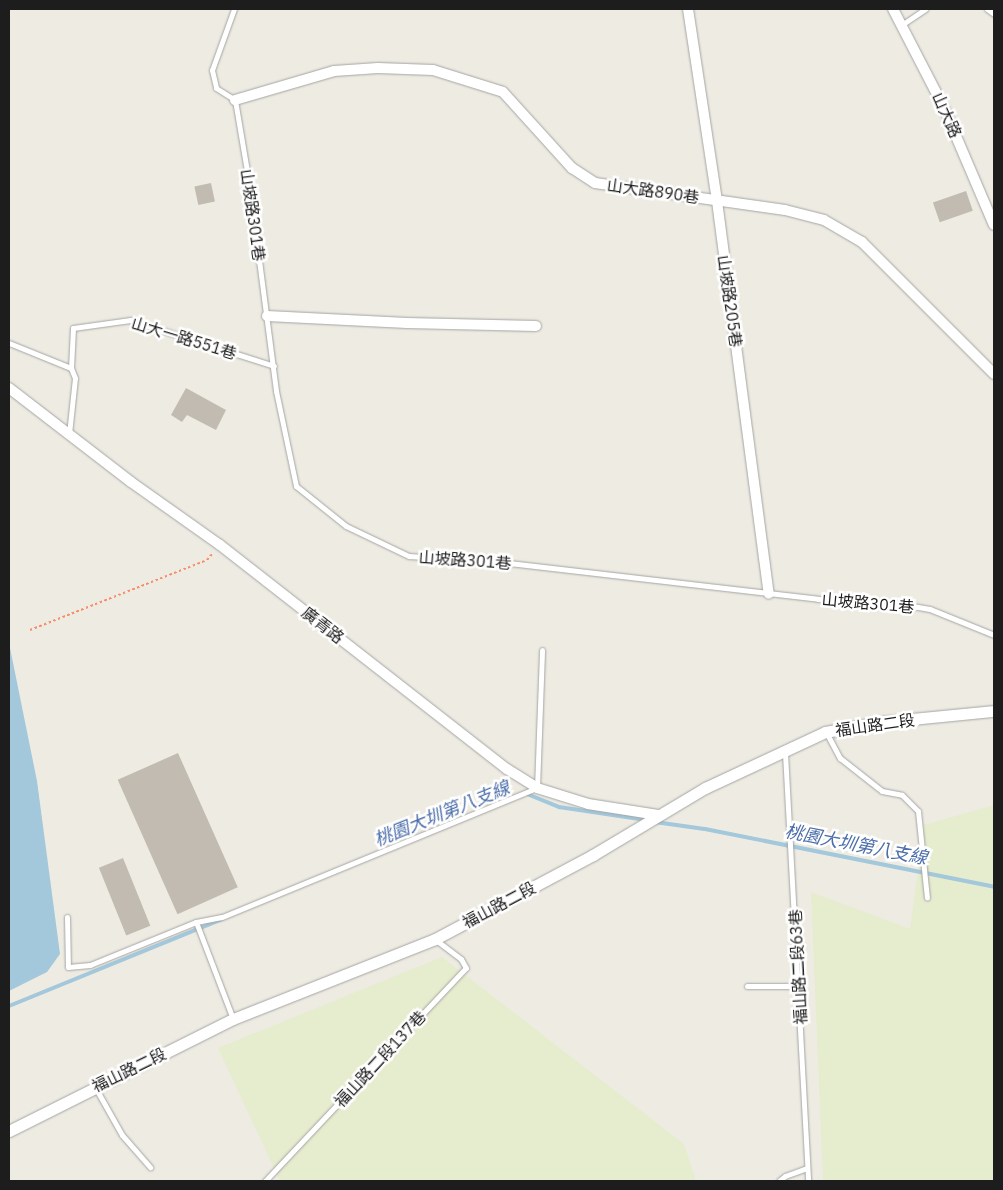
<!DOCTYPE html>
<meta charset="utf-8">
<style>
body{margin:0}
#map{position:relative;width:1003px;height:1190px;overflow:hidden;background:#eeece2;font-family:"IBM Plex Sans","Noto Sans TC",sans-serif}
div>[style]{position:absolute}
.farmland>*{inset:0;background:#e6ecce}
.water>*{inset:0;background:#a3c7db}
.stream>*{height:4px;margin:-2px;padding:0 2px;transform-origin:2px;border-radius:2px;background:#a3c7db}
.building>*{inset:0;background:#c2bbb2;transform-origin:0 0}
.path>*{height:2px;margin-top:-1px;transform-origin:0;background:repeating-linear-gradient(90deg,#f68d6b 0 2.5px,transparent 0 5px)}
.roads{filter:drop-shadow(0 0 1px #a4a4a4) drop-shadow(0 0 1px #a4a4a4)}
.service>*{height:5px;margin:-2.5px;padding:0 2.5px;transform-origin:2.5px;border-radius:2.5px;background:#fff}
.minor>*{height:10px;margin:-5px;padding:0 5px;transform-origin:5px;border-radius:5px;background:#fff}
.tertiary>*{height:11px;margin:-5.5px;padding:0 5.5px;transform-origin:5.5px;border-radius:5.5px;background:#fff}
span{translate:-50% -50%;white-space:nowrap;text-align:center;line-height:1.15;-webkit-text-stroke:5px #fff;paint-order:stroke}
.street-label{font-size:16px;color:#1d1d1d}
.water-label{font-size:18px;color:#4c6eaa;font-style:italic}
.frame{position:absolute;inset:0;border:10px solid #1d1d1d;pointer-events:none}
</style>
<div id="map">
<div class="farmland">
<div style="clip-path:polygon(994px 805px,994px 1181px,823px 1181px,811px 892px,910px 929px,924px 825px)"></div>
<div style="clip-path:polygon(442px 957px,684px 1144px,696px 1181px,280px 1181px,218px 1048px)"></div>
</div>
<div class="water">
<div style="clip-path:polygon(9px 643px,37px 781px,60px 954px,47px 972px,9px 991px)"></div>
</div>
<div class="stream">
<div style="left:527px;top:794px;width:35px;rotate:22deg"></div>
<div style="left:559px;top:807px;width:88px;rotate:8.5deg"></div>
<div style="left:655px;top:822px;width:50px;rotate:8deg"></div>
<div style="left:705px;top:829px;width:295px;rotate:11.3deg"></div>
<div style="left:9px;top:1006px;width:230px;rotate:-22.2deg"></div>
</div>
<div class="building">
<div style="left:211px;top:183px;width:19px;height:17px;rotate:78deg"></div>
<div style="left:966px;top:191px;width:21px;height:35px;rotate:71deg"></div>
<div style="clip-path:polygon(186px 388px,226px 410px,216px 430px,187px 415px,182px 422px,171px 415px)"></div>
<div style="left:178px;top:753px;width:147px;height:66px;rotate:66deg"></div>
<div style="left:123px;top:858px;width:73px;height:26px;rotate:68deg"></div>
</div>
<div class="path">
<div style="left:30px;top:630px;width:190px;rotate:-21.6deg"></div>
<div style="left:207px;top:560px;width:8px;rotate:-50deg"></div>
</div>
<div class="roads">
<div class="service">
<div style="left:234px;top:9px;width:65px;rotate:109.8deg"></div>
<div style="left:212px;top:70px;width:18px;rotate:77deg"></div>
<div style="left:216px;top:88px;width:22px;rotate:32deg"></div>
<div style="left:235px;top:100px;width:84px;rotate:80.4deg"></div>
<div style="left:249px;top:183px;width:210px;rotate:82.6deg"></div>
<div style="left:276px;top:391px;width:97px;rotate:78.1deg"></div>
<div style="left:296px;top:486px;width:64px;rotate:38.7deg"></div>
<div style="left:346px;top:526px;width:70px;rotate:25.5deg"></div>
<div style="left:409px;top:556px;width:100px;rotate:4deg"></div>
<div style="left:509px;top:563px;width:311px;rotate:6.6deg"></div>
<div style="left:818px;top:599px;width:83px;rotate:3.4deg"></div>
<div style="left:901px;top:604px;width:29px;rotate:10deg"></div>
<div style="left:930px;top:609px;width:69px;rotate:22.1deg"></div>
<div style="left:987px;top:9px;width:9px;rotate:36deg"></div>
<div style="left:903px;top:24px;width:27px;rotate:-34deg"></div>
<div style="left:9px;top:343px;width:67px;rotate:22deg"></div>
<div style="left:69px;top:434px;width:56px;rotate:-83.9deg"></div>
<div style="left:75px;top:378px;width:11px;rotate:-112deg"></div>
<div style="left:71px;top:368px;width:40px;rotate:-87.1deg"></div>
<div style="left:73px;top:328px;width:58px;rotate:-8deg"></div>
<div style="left:130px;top:320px;width:151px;rotate:17.7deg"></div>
<div style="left:826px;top:732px;width:30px;rotate:62deg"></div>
<div style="left:840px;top:758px;width:53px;rotate:38.2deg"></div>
<div style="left:882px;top:791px;width:20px;rotate:11deg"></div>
<div style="left:902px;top:795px;width:23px;rotate:45deg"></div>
<div style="left:918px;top:811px;width:87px;rotate:84.1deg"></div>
<div style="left:785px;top:753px;width:429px;rotate:86.9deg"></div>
<div style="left:67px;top:917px;width:50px;rotate:88.9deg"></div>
<div style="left:68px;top:967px;width:22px;rotate:-5deg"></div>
<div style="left:90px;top:965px;width:114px;rotate:-22.1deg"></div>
<div style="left:196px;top:922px;width:26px;rotate:-11deg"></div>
<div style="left:222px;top:917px;width:340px;rotate:-22.3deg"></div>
<div style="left:537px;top:788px;width:138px;rotate:-87.9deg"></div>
<div style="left:196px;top:922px;width:104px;rotate:69.1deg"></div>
<div style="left:747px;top:986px;width:52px"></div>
<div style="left:95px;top:1087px;width:55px;rotate:60.6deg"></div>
<div style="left:122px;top:1135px;width:43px;rotate:48.8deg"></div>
<div style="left:265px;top:1181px;width:293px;rotate:-46.7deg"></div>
<div style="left:466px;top:968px;width:10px;rotate:-119deg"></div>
<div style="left:461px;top:959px;width:31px;rotate:-143deg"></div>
<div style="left:779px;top:1181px;width:8px;rotate:-40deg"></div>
<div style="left:785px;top:1176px;width:23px;rotate:-20deg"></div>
</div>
<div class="minor">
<div style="left:688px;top:9px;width:194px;rotate:81.4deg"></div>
<div style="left:717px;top:201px;width:396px;rotate:82.5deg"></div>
<div style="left:893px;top:9px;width:111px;rotate:62.7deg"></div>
<div style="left:944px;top:108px;width:127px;rotate:66.9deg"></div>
<div style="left:235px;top:100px;width:103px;rotate:-16.3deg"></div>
<div style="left:334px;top:71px;width:44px;rotate:-3.9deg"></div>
<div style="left:378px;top:68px;width:55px;rotate:2.1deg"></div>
<div style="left:433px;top:70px;width:73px;rotate:17.4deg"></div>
<div style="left:503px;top:92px;width:103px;rotate:47.8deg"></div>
<div style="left:572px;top:168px;width:27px;rotate:33deg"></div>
<div style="left:595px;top:183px;width:192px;rotate:8.1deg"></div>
<div style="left:785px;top:210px;width:40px;rotate:14.4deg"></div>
<div style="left:824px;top:220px;width:44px;rotate:30.1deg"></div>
<div style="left:862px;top:242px;width:187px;rotate:45deg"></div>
<div style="left:267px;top:316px;width:140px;rotate:2.9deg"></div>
<div style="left:407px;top:323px;width:129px;rotate:1.3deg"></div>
<div style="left:9px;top:388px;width:154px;rotate:37.6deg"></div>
<div style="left:131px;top:482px;width:109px;rotate:35.3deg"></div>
<div style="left:220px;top:545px;width:364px;rotate:38deg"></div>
<div style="left:507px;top:769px;width:36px;rotate:32deg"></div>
<div style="left:537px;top:788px;width:53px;rotate:17.4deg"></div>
<div style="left:588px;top:804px;width:71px;rotate:8.9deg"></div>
</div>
<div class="tertiary">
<div style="left:9px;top:1131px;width:250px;rotate:-26.6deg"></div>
<div style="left:233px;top:1019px;width:217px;rotate:-21.6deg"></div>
<div style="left:435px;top:939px;width:179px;rotate:-28deg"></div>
<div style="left:593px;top:855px;width:131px;rotate:-30.9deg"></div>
<div style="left:705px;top:788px;width:132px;rotate:-25deg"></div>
<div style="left:825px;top:732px;width:57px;rotate:-10.1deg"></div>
<div style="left:881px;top:722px;width:114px;rotate:-5.6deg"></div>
</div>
</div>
<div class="street-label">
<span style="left:947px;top:115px;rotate:66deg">山大路</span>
<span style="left:653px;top:191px;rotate:8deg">山大路890巷</span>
<span style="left:253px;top:215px;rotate:82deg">山坡路301巷</span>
<span style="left:730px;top:301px;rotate:82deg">山坡路205巷</span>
<span style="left:184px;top:338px;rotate:17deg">山大一路551巷</span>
<span style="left:465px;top:560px;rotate:4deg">山坡路301巷</span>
<span style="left:868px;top:603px;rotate:5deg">山坡路301巷</span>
<span style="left:323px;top:625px;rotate:38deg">廣青路</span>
<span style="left:875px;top:725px;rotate:-8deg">福山路二段</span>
<span style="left:499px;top:905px;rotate:-28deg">福山路二段</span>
<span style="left:798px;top:967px;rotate:-93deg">福山路二段63巷</span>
<span style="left:380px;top:1059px;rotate:-47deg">福山路二段137巷</span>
<span style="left:129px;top:1070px;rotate:-26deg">福山路二段</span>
</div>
<div class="water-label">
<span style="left:442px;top:814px;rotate:-22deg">桃園大圳第八支線</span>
<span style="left:856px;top:845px;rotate:11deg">桃園大圳第八支線</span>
</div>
<div class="frame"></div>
</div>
